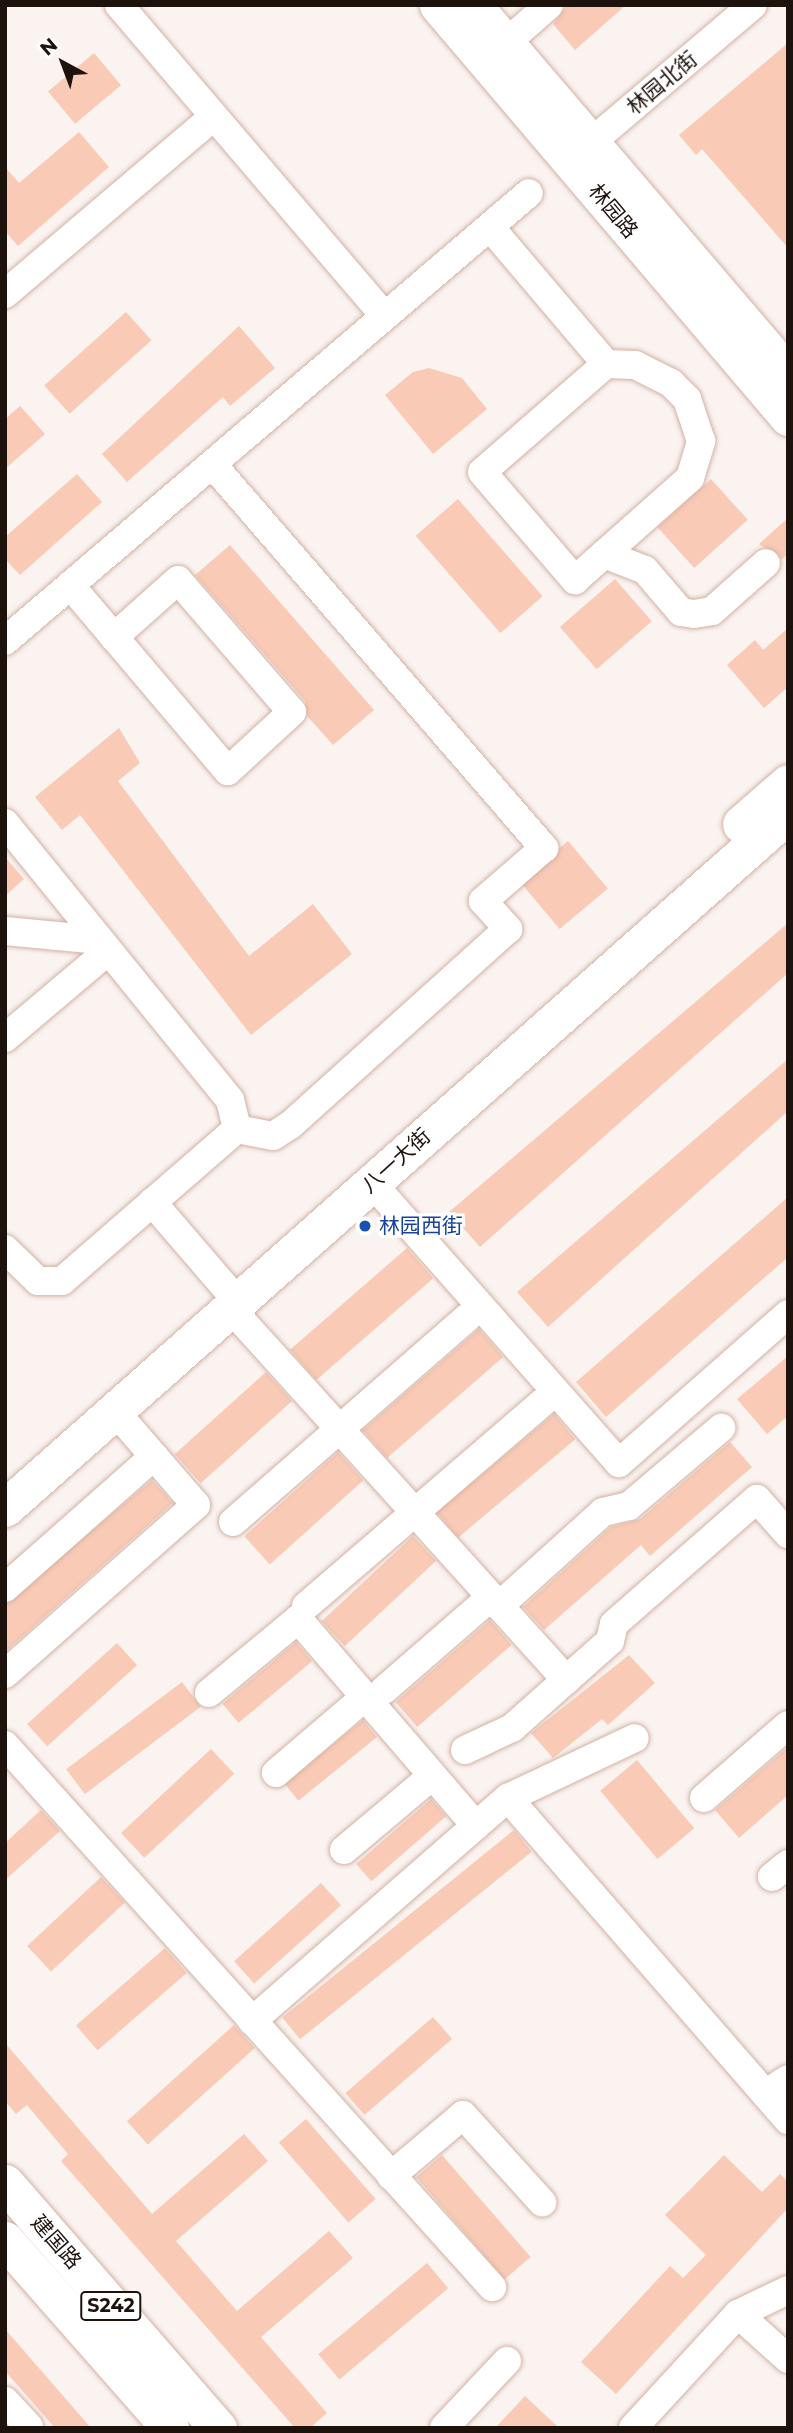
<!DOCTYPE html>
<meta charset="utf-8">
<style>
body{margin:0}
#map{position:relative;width:793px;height:2433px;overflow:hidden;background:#faf3f0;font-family:Montserrat,"Noto Sans SC",sans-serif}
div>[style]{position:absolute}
.building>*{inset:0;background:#f9cab5;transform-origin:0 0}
.roads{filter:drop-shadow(0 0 2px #d3b1a3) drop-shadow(0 0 2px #d3b1a3)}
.minor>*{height:28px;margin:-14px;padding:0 14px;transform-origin:14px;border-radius:14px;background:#fff}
.major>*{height:37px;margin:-18.5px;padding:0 18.5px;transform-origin:18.5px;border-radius:18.5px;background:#fff}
.dots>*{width:19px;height:19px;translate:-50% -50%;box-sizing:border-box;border:4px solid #fff;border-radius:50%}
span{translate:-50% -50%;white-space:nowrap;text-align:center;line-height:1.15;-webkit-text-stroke:6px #fff;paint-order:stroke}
.shield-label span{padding:2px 5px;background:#fff;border:2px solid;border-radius:5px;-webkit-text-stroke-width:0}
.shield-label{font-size:19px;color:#1e120d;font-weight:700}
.street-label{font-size:21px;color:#1e120d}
.transit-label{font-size:21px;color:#164399}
.left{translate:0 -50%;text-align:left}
.frame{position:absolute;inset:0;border:7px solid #1e120d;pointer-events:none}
.north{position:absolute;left:28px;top:28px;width:70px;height:70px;-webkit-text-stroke:5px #fff;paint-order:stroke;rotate:319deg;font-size:19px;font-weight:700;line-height:28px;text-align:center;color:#1e120d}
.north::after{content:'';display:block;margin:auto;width:24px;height:32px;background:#1e120d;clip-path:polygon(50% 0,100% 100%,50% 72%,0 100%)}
</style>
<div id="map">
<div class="building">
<div style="clip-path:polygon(567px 5px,626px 5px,575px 50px,553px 24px)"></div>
<div style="clip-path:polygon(788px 43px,788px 248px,702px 149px,696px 155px,679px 135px)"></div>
<div style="left:94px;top:53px;width:42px;height:60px;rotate:50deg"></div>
<div style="clip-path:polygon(79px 132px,109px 167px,18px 246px,5px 231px,5px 167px,19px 183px)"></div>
<div style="left:126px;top:312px;width:38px;height:110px;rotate:48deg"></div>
<div style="clip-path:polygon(239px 326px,275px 368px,230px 406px,223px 397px,127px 482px,102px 454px)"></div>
<div style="clip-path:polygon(429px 368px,462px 378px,487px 409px,433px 454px,385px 395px,413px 372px)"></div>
<div style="clip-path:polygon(20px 406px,45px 434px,5px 469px,5px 419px)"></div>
<div style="clip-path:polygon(77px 474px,102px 502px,20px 575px,5px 559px,5px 537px)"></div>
<div style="left:711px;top:479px;width:55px;height:72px;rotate:48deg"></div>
<div style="left:458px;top:499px;width:129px;height:56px;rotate:49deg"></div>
<div style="clip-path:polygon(788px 518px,788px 554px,782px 559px,759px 544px)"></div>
<div style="clip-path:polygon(230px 545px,374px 710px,333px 745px,308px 717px,305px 701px,195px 575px)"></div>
<div style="left:615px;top:579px;width:56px;height:73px;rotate:49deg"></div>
<div style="clip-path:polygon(788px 628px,788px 687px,764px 708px,727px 665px,755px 640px,763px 650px)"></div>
<div style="clip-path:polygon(119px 728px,140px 763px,118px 781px,249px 956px,313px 904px,352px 954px,251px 1035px,80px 815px,62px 830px,35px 797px)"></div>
<div style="left:568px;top:841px;width:62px;height:63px;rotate:50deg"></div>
<div style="clip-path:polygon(5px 857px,24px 879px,5px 896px)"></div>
<div style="clip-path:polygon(788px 923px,788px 973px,480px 1247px,449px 1212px)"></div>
<div style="clip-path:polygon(788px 1059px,788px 1111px,548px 1327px,517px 1292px)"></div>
<div style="clip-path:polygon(788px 1197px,788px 1257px,606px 1417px,576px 1382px)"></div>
<div style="left:407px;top:1248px;width:40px;height:155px;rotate:49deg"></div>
<div style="left:479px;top:1329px;width:37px;height:154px;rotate:49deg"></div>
<div style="clip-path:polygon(788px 1356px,788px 1416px,767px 1434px,737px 1399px)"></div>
<div style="left:266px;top:1372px;width:39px;height:123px;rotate:48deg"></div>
<div style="left:554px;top:1414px;width:33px;height:153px;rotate:50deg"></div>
<div style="clip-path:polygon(730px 1442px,752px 1467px,650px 1556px,641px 1545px,544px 1630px,523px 1607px,611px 1527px,640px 1519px)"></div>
<div style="left:338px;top:1452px;width:38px;height:126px;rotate:48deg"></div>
<div style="clip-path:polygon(152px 1480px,173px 1503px,5px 1652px,5px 1604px)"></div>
<div style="left:413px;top:1536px;width:34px;height:125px;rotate:47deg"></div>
<div style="left:490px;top:1620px;width:33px;height:125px;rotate:49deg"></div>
<div style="left:296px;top:1642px;width:25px;height:96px;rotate:50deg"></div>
<div style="left:117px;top:1643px;width:30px;height:121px;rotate:48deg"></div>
<div style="clip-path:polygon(629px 1655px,655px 1683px,608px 1725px,602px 1719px,553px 1758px,531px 1733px)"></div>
<div style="left:182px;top:1682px;width:31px;height:145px;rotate:53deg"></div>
<div style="left:363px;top:1720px;width:22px;height:101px;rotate:51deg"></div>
<div style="clip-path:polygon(788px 1747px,788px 1795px,739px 1838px,715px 1810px)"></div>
<div style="left:211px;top:1749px;width:34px;height:123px;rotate:47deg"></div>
<div style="left:637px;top:1760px;width:89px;height:48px;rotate:50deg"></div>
<div style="left:431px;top:1799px;width:23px;height:99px;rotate:49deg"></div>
<div style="clip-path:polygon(41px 1810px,60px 1831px,5px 1880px,5px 1843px)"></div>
<div style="left:514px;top:1830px;width:28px;height:298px;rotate:51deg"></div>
<div style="left:101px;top:1877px;width:35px;height:101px;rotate:47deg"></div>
<div style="left:321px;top:1883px;width:30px;height:117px;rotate:48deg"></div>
<div style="left:165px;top:1948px;width:33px;height:118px;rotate:49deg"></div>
<div style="left:433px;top:2017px;width:29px;height:116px;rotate:49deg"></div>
<div style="left:234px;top:2025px;width:31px;height:144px;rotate:48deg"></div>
<div style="clip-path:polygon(5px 2043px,152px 2214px,244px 2134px,268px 2161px,176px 2241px,237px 2311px,329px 2231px,353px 2258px,261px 2337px,327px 2413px,310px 2428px,295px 2428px,131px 2241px,61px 2161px,68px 2154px,27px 2105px,16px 2114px,5px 2101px)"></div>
<div style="left:306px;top:2119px;width:106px;height:36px;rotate:49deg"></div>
<div style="left:442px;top:2155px;width:135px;height:34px;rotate:49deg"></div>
<div style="clip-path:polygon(724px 2155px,762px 2192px,780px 2174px,788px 2182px,788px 2208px,616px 2394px,581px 2362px,670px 2266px,683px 2278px,706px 2255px,665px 2215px)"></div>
<div style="left:427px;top:2263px;width:33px;height:142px;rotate:50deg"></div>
<div style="clip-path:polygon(5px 2329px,78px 2413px,91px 2428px,55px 2428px,5px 2371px)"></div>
<div style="clip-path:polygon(525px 2396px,559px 2428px,495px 2428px)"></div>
</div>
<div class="roads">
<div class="minor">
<div style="left:119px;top:5px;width:409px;rotate:49.5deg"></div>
<div style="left:506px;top:43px;width:57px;rotate:-41.5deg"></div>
<div style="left:575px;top:156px;width:233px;rotate:-40.3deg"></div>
<div style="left:490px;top:227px;width:180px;rotate:49.7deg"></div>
<div style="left:606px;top:364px;width:164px;rotate:138.9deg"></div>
<div style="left:482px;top:472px;width:143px;rotate:49.3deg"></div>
<div style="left:575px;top:580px;width:154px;rotate:-41.6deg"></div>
<div style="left:690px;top:478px;width:39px;rotate:-73deg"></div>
<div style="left:701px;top:441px;width:44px;rotate:-108.4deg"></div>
<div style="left:687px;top:399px;width:23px;rotate:-135deg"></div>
<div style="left:671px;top:383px;width:40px;rotate:-153.4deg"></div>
<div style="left:635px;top:365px;width:29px;rotate:-178deg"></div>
<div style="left:5px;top:294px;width:273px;rotate:-40.4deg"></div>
<div style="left:212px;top:464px;width:508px;rotate:49.15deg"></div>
<div style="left:544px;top:848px;width:81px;rotate:139deg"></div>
<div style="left:483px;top:901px;width:38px;rotate:48deg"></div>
<div style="left:508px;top:929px;width:293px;rotate:138deg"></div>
<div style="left:290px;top:1125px;width:20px;rotate:147deg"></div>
<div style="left:273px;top:1136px;width:37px;rotate:-169deg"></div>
<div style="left:604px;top:554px;width:44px;rotate:21.3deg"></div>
<div style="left:645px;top:570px;width:55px;rotate:49.4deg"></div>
<div style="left:681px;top:612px;width:13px;rotate:9deg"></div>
<div style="left:694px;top:614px;width:18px;rotate:-9deg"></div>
<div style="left:712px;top:611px;width:72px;rotate:-41.6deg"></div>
<div style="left:70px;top:585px;width:244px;rotate:49.7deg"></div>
<div style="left:228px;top:771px;width:87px;rotate:-42.7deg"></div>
<div style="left:292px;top:712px;width:174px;rotate:-130.8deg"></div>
<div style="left:178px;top:580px;width:86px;rotate:138.3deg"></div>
<div style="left:5px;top:641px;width:689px;rotate:-40.53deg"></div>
<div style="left:5px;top:823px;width:357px;rotate:50.9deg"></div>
<div style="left:230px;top:1100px;width:30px;rotate:76deg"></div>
<div style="left:5px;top:931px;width:95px;rotate:5.4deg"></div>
<div style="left:5px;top:1038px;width:135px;rotate:-40.2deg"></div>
<div style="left:372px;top:1183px;width:373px;rotate:48.6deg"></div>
<div style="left:619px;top:1463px;width:225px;rotate:-41.4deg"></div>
<div style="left:152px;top:1202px;width:132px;rotate:49.3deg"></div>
<div style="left:238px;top:1302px;width:19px;rotate:78deg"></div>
<div style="left:242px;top:1321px;width:484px;rotate:47.9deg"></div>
<div style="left:5px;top:1249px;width:46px;rotate:44.1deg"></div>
<div style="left:38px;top:1281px;width:24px"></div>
<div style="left:62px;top:1281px;width:232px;rotate:-41deg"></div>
<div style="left:233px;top:1522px;width:312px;rotate:-41.1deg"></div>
<div style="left:5px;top:1588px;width:199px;rotate:-41.5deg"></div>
<div style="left:306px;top:1606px;width:313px;rotate:-40.7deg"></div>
<div style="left:499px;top:1606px;width:140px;rotate:-42.1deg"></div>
<div style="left:603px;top:1512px;width:27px;rotate:-13deg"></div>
<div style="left:629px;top:1506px;width:121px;rotate:-40.3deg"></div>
<div style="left:5px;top:1674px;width:255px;rotate:-41.5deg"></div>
<div style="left:196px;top:1505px;width:124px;rotate:-130.8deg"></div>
<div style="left:384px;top:1690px;width:142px;rotate:-41deg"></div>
<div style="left:209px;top:1693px;width:116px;rotate:-39.7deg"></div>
<div style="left:298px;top:1619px;width:273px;rotate:49.3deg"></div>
<div style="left:5px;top:1745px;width:729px;rotate:48.06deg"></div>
<div style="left:465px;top:1750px;width:52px;rotate:-25.1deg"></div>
<div style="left:512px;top:1728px;width:131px;rotate:-41.6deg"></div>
<div style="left:610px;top:1641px;width:17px;rotate:-77deg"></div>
<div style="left:614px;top:1624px;width:190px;rotate:-41.2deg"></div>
<div style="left:757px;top:1499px;width:47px;rotate:48.5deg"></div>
<div style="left:276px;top:1773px;width:117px;rotate:-40.5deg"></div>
<div style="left:508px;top:1798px;width:140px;rotate:-25.3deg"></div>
<div style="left:704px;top:1798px;width:111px;rotate:-41deg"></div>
<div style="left:344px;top:1850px;width:115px;rotate:-40.1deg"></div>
<div style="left:772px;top:1877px;width:21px;rotate:-39deg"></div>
<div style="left:252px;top:2021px;width:340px;rotate:-41.1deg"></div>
<div style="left:508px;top:1798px;width:427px;rotate:49deg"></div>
<div style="left:765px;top:2094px;width:27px;rotate:-33deg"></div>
<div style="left:391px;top:2176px;width:94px;rotate:-40.3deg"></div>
<div style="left:463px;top:2115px;width:118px;rotate:47.8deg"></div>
<div style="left:738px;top:2314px;width:67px;rotate:42deg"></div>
<div style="left:5px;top:2401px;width:35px;rotate:47deg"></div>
<div style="left:444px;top:2428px;width:92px;rotate:-46.8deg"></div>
<div style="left:633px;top:2428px;width:155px;rotate:-47.4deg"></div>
<div style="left:738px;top:2314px;width:55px;rotate:-25.6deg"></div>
</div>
<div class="major">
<div style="left:438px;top:5px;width:541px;rotate:49.65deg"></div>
<div style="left:473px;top:5px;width:485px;rotate:49.5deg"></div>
<div style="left:741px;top:824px;width:62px;rotate:-41.1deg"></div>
<div style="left:5px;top:1508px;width:1046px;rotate:-41.55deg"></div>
<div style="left:5px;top:2183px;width:325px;rotate:49deg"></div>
<div style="left:5px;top:2240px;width:250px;rotate:48.7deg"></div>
</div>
</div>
<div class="dots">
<div style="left:365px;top:1226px;background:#1a4fb4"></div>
</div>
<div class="shield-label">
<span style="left:111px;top:2306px">S242</span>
</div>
<div class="street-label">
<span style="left:662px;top:83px;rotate:-40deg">林园北街</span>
<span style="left:613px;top:211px;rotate:50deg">林园路</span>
<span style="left:396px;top:1161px;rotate:-42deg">八一大街</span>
<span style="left:56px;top:2242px;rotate:49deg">建国路</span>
</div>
<div class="transit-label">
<span class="left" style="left:379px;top:1226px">林园西街</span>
</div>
<div class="frame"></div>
<div class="north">N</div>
</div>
